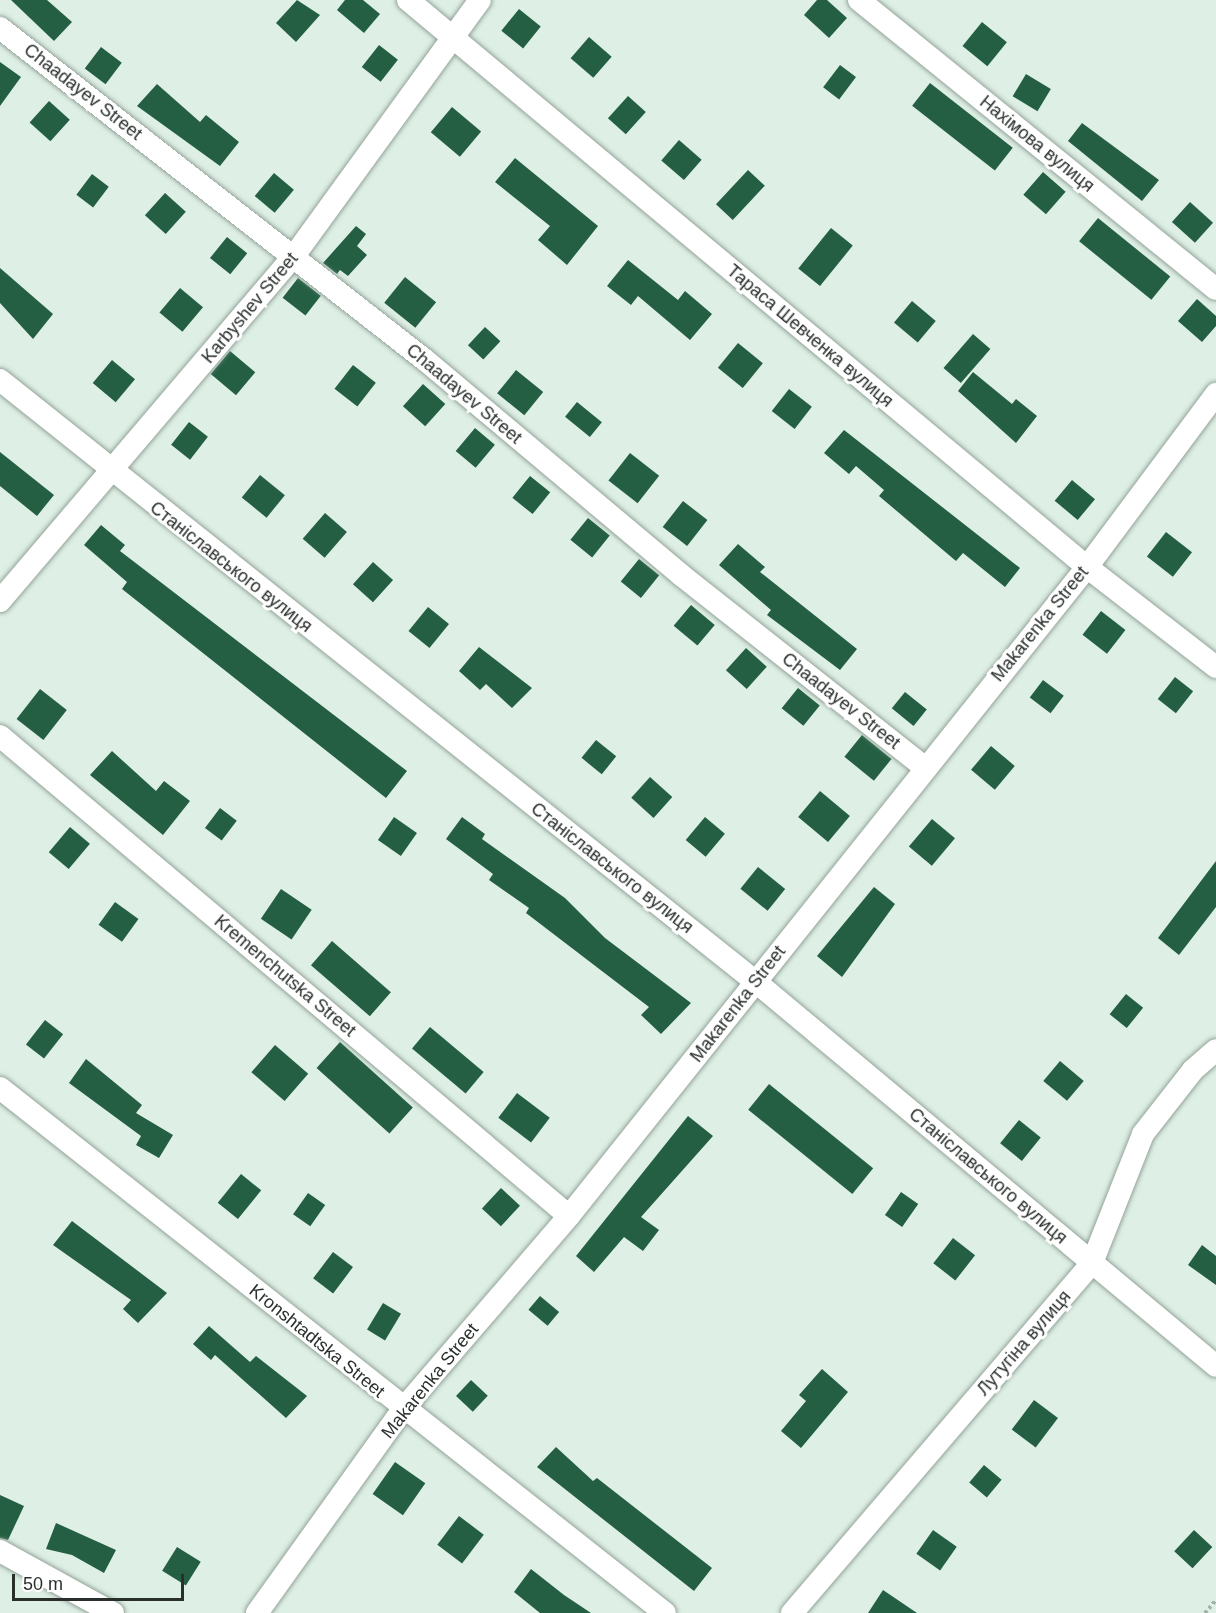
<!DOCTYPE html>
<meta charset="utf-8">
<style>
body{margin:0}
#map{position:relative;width:1216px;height:1613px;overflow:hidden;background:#deefe5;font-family:Arial,sans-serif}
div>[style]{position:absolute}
.building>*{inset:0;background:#245f43;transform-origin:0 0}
.path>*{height:4px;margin-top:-2px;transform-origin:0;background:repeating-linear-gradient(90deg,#a4b1a9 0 3px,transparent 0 6px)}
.roads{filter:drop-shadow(0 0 2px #93a399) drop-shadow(0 0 2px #93a399)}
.street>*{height:22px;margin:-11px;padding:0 11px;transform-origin:11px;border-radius:11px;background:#fff}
span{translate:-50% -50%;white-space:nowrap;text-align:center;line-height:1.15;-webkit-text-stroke:6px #fff;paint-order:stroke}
.street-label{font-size:18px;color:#292f2b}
.scale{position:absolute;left:12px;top:1574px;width:172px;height:27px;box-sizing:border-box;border:3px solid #292f2b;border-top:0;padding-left:8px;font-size:18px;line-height:21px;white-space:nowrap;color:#292f2b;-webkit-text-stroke:4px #fff;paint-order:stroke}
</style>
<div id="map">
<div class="building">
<div style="clip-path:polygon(11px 0,47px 0,72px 22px,54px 41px)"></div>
<div style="clip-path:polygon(297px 0,320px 15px,296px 42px,276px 23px)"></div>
<div style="clip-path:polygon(345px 0,363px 0,380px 14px,364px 33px,337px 10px)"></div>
<div style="clip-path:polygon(817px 0,827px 0,847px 18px,829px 38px,804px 15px)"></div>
<div style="left:519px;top:9px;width:28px;height:28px;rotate:39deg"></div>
<div style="left:982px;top:22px;width:32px;height:31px;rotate:39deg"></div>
<div style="left:589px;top:37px;width:30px;height:28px;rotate:41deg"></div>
<div style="left:379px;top:45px;width:24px;height:28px;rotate:38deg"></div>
<div style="left:101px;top:47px;width:26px;height:27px;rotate:37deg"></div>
<div style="clip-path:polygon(0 62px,21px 77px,0 106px)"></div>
<div style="left:840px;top:65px;width:20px;height:28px;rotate:37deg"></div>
<div style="left:1026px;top:74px;width:29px;height:26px;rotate:31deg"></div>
<div style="left:930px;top:83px;width:105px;height:29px;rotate:38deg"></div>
<div style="clip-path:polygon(157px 84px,200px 122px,206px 115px,239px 142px,220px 166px,137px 106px)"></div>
<div style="left:628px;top:96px;width:24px;height:30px;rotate:42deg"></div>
<div style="left:49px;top:101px;width:28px;height:29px;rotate:42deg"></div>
<div style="left:452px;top:107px;width:38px;height:33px;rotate:40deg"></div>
<div style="clip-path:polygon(1082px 123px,1159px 180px,1142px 201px,1068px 141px)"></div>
<div style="left:679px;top:140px;width:30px;height:27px;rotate:41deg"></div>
<div style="clip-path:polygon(515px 158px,598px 226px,567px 265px,538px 240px,550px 226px,495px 182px)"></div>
<div style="left:748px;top:170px;width:23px;height:47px;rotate:43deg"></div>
<div style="left:1043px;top:172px;width:30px;height:30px;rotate:41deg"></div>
<div style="left:274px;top:173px;width:26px;height:30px;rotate:40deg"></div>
<div style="left:92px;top:174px;width:21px;height:26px;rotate:37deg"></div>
<div style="left:165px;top:193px;width:28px;height:30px;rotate:42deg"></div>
<div style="left:1190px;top:202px;width:31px;height:27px;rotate:42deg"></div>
<div style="left:1098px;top:218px;width:93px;height:30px;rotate:39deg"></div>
<div style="clip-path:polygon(356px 226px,366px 234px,357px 246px,367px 255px,348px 276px,340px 270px,337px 274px,323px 263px)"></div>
<div style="left:831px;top:228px;width:28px;height:52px;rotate:39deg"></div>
<div style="left:227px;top:237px;width:26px;height:27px;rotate:39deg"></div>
<div style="clip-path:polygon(628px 260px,678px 300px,685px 291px,712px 314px,690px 340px,638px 296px,631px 305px,607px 286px)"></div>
<div style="clip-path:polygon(0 268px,53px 314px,33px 339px,0 303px)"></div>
<div style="left:405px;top:277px;width:40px;height:33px;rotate:39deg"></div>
<div style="left:298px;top:278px;width:29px;height:25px;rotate:38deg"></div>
<div style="left:180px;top:288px;width:30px;height:32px;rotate:40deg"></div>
<div style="clip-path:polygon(1197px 299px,1216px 316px,1216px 326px,1202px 342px,1178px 321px)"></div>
<div style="left:912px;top:301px;width:31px;height:28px;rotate:40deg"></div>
<div style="left:485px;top:327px;width:21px;height:25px;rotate:43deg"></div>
<div style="left:973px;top:334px;width:23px;height:45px;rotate:41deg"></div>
<div style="left:738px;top:343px;width:32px;height:32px;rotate:39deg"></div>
<div style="left:230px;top:351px;width:33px;height:30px;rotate:40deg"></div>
<div style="left:112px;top:360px;width:30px;height:30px;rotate:40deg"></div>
<div style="left:353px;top:365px;width:29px;height:30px;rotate:38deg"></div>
<div style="left:516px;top:370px;width:35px;height:30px;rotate:39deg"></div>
<div style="clip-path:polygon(973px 372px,1012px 404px,1016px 399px,1037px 416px,1016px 443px,958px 391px)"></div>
<div style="left:423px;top:384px;width:30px;height:30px;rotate:42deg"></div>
<div style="left:789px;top:389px;width:29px;height:28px;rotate:38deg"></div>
<div style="left:577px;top:402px;width:32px;height:19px;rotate:39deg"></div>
<div style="left:189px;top:422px;width:24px;height:29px;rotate:38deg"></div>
<div style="left:475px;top:428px;width:26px;height:30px;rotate:40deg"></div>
<div style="clip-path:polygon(844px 430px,1020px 568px,1005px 587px,963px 553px,956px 561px,879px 496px,884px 490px,856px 466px,849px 474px,824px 453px)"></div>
<div style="clip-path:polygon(0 452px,54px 495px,37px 516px,0 486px)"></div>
<div style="left:630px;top:453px;width:37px;height:35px;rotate:38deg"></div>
<div style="left:260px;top:475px;width:32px;height:29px;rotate:39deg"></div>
<div style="left:530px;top:476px;width:26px;height:28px;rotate:39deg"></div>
<div style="left:1072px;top:480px;width:30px;height:27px;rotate:40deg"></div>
<div style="left:683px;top:501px;width:31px;height:33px;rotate:38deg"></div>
<div style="left:325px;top:513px;width:29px;height:34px;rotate:41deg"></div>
<div style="left:588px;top:518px;width:28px;height:28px;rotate:39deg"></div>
<div style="clip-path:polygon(101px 525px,125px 545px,120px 551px,407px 771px,386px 798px,122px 589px,127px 582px,84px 545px)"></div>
<div style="left:1166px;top:532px;width:33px;height:31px;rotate:38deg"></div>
<div style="clip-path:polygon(738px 544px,765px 567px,760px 572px,857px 649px,840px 670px,767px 615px,771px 610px,719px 565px)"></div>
<div style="left:639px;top:559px;width:26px;height:29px;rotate:39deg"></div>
<div style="left:373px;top:562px;width:27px;height:30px;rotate:42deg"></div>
<div style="left:691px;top:605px;width:31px;height:27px;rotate:40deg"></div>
<div style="left:428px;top:607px;width:27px;height:31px;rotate:39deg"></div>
<div style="left:1101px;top:611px;width:31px;height:30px;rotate:38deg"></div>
<div style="clip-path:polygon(479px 647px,532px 688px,512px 708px,486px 684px,480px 690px,459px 671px)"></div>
<div style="left:746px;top:648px;width:28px;height:30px;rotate:42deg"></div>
<div style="left:1175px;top:677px;width:23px;height:28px;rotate:38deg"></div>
<div style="left:1043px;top:680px;width:26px;height:22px;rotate:37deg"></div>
<div style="left:798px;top:688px;width:28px;height:26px;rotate:39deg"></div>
<div style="left:40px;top:689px;width:34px;height:38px;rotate:38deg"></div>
<div style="left:905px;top:692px;width:28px;height:21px;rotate:39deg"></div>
<div style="left:862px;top:735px;width:38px;height:28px;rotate:39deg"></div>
<div style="left:596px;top:740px;width:26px;height:23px;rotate:39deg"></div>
<div style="left:991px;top:746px;width:31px;height:31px;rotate:40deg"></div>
<div style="clip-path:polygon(112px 751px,156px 791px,164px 781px,190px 801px,163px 835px,90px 775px)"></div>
<div style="left:650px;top:777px;width:30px;height:28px;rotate:42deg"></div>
<div style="left:820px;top:791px;width:39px;height:34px;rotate:40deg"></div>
<div style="left:220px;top:808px;width:21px;height:25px;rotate:37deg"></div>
<div style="left:394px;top:817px;width:28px;height:28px;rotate:35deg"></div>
<div style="clip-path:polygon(462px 817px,485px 834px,482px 839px,565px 898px,605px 938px,691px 1003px,661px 1034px,641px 1015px,649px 1007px,526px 913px,529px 908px,489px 880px,493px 874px,446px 839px)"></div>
<div style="left:705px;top:817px;width:26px;height:30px;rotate:40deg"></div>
<div style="left:932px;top:819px;width:30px;height:36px;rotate:40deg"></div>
<div style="left:70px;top:827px;width:26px;height:33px;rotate:40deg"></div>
<div style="clip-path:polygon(1216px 861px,1216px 907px,1179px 955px,1158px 938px)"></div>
<div style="left:758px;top:867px;width:35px;height:28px;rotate:39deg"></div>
<div style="clip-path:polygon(874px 887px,895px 904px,842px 977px,817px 956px)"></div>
<div style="left:281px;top:889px;width:37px;height:36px;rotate:34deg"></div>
<div style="left:115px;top:902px;width:29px;height:28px;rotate:36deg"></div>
<div style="left:332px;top:941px;width:78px;height:32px;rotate:41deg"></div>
<div style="left:1126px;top:994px;width:22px;height:26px;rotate:39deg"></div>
<div style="left:45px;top:1020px;width:23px;height:31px;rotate:38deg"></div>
<div style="left:430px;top:1027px;width:70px;height:28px;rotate:40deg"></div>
<div style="left:340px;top:1042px;width:98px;height:35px;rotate:42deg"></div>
<div style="left:275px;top:1045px;width:44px;height:36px;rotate:41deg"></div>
<div style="clip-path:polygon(86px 1059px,142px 1105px,136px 1113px,173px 1135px,159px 1158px,136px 1145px,141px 1136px,69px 1083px)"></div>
<div style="left:1060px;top:1061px;width:31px;height:26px;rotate:40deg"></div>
<div style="left:769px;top:1084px;width:134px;height:33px;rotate:39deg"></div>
<div style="left:517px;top:1093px;width:41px;height:31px;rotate:37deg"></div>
<div style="clip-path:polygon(688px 1116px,713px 1136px,641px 1217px,659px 1230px,643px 1251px,624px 1237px,594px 1272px,576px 1256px)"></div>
<div style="left:1019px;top:1120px;width:28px;height:30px;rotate:39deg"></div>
<div style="left:241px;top:1174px;width:26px;height:37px;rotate:39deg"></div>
<div style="left:501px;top:1188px;width:26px;height:28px;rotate:43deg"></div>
<div style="left:901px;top:1192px;width:21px;height:28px;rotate:35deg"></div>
<div style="left:308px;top:1193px;width:21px;height:26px;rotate:35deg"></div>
<div style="clip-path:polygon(72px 1221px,167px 1293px,138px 1323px,123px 1309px,131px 1300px,53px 1245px)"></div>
<div style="left:953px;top:1238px;width:28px;height:32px;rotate:38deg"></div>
<div style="clip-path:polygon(1202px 1245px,1216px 1256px,1216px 1285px,1188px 1265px)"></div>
<div style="left:333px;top:1252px;width:25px;height:33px;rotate:37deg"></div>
<div style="left:540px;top:1296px;width:25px;height:18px;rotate:40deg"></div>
<div style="left:383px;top:1303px;width:21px;height:31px;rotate:31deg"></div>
<div style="clip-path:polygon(209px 1326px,250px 1362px,256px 1356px,307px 1396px,286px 1418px,215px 1355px,211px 1360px,193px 1344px)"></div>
<div style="clip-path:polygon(822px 1369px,848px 1392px,801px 1448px,781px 1431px,806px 1401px,799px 1395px)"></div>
<div style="left:471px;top:1380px;width:23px;height:22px;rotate:43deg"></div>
<div style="left:1034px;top:1400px;width:30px;height:37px;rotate:37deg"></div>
<div style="clip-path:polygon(556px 1447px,593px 1481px,597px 1478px,712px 1568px,694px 1591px,537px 1467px)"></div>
<div style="left:395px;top:1462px;width:37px;height:39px;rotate:35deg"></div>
<div style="left:984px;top:1465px;width:23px;height:23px;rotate:40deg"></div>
<div style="clip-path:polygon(0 1495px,24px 1506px,8px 1540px,0 1538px)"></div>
<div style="left:459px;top:1516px;width:31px;height:36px;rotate:37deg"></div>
<div style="clip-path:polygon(56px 1523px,116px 1550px,104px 1573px,72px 1555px,46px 1549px)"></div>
<div style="left:933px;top:1530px;width:29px;height:29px;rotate:35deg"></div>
<div style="left:1194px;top:1530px;width:25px;height:29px;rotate:43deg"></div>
<div style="left:177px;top:1547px;width:28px;height:28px;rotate:32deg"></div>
<div style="clip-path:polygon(531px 1569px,564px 1595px,591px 1613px,540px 1613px,514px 1592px)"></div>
<div style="clip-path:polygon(883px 1590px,917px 1613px,868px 1613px)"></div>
</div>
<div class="path">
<div style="left:1205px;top:1613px;width:17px;rotate:-50deg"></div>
</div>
<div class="roads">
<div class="street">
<div style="left:408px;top:0;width:885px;rotate:39.86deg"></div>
<div style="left:1087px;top:567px;width:163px;rotate:37.8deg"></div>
<div style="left:859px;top:0;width:459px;rotate:39deg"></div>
<div style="left:0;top:28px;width:539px;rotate:38deg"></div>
<div style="left:425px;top:360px;width:334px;rotate:40deg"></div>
<div style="left:681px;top:575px;width:308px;rotate:38.3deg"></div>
<div style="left:0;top:380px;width:966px;rotate:38.53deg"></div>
<div style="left:756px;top:982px;width:599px;rotate:39.85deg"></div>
<div style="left:0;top:601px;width:453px;rotate:-49.6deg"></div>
<div style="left:294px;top:256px;width:316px;rotate:-54deg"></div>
<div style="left:0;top:736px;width:744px;rotate:40.15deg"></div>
<div style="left:0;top:1088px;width:847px;rotate:38.29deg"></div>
<div style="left:0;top:1551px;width:129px;rotate:28.8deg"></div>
<div style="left:257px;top:1613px;width:251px;rotate:-54.4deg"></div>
<div style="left:403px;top:1409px;width:255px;rotate:-49.3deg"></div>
<div style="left:569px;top:1216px;width:830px;rotate:-51.4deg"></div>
<div style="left:1087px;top:567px;width:216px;rotate:-53.3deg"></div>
<div style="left:792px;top:1613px;width:461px;rotate:-49.4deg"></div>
<div style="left:1092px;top:1263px;width:139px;rotate:-68.4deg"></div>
<div style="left:1143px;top:1134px;width:81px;rotate:-52deg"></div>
<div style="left:1193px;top:1070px;width:30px;rotate:-41deg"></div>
</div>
</div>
<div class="street-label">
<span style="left:83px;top:92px;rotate:38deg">Chaadayev Street</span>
<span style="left:1037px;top:144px;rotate:39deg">Нахімова вулиця</span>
<span style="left:250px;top:308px;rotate:-50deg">Karbyshev Street</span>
<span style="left:810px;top:336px;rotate:40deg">Тараса Шевченка вулиця</span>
<span style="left:464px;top:394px;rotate:40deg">Chaadayev Street</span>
<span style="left:231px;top:567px;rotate:38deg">Станіславського вулиця</span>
<span style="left:1040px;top:624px;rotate:-51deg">Makarenka Street</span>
<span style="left:841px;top:701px;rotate:38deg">Chaadayev Street</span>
<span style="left:612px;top:868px;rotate:38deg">Станіславського вулиця</span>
<span style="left:285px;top:976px;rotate:40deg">Kremenchutska Street</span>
<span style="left:738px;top:1004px;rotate:-52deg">Makarenka Street</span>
<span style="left:988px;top:1176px;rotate:40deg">Станіславського вулиця</span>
<span style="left:317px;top:1341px;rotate:39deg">Kronshtadtska Street</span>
<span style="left:1024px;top:1343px;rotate:-49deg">Лутугіна вулиця</span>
<span style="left:430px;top:1381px;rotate:-51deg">Makarenka Street</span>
</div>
<div class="scale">50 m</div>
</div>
